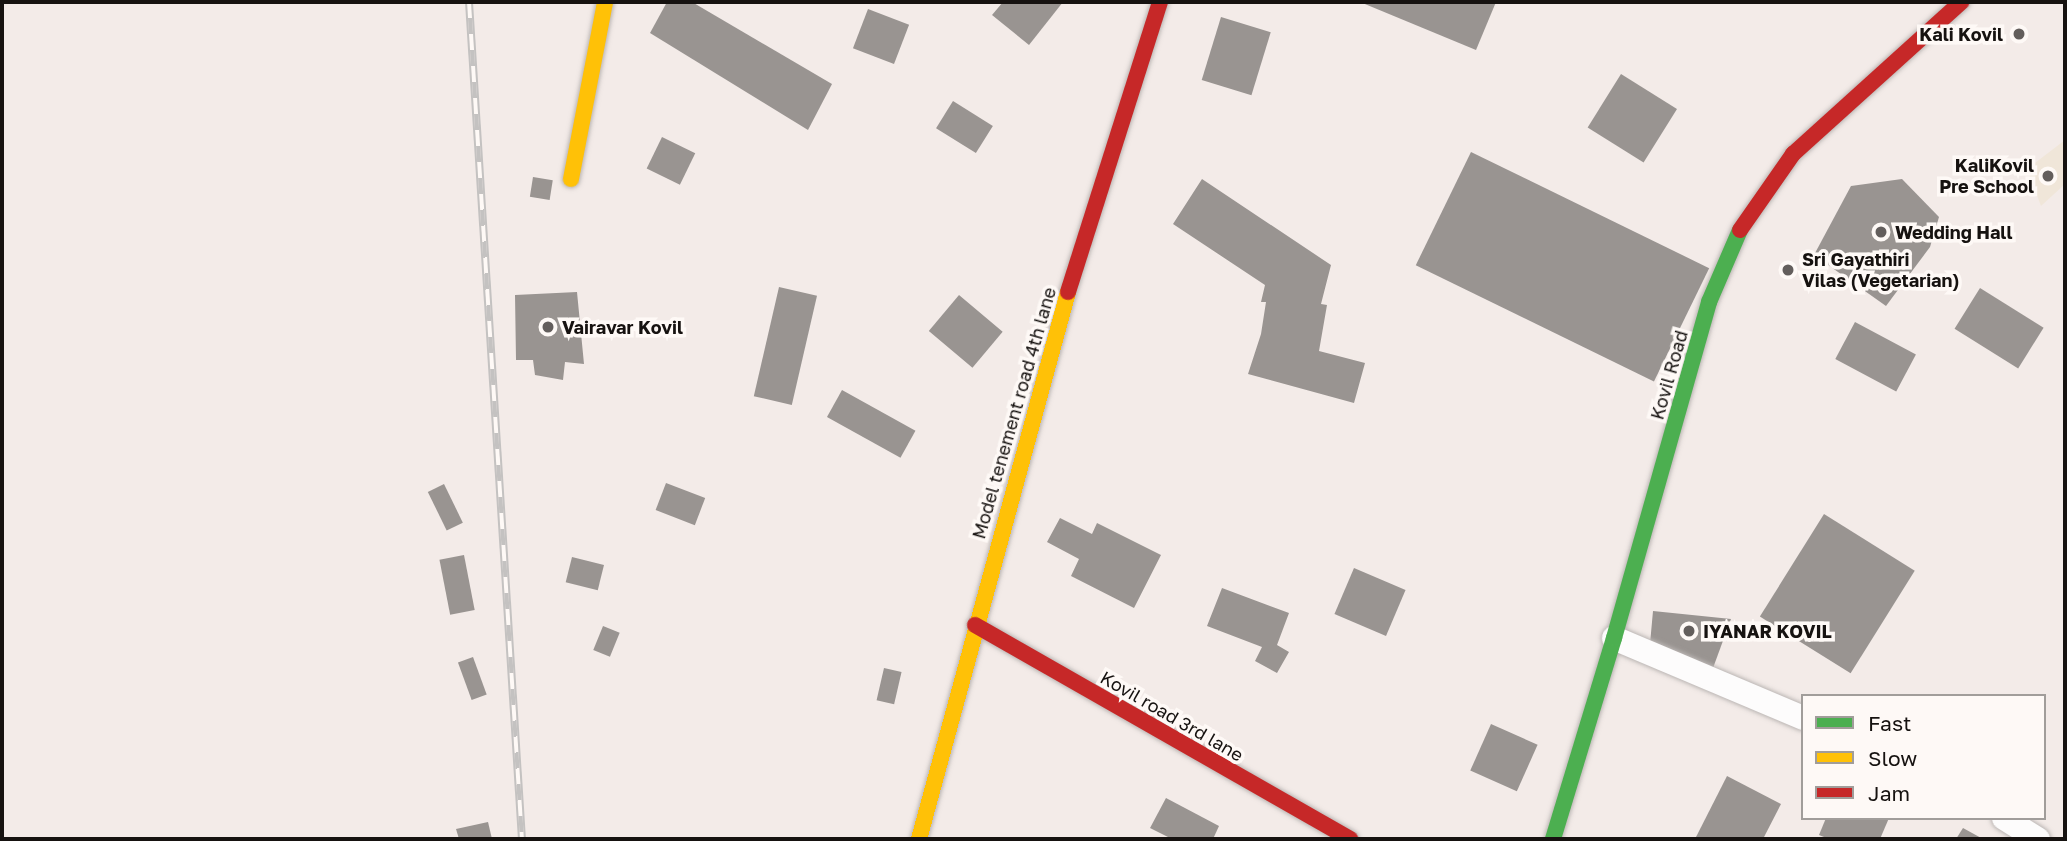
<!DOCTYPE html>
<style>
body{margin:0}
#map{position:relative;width:2067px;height:841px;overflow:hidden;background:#f3ebe8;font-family:"Golos Text",sans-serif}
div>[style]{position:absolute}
.education>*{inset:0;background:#f0e6d9}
.building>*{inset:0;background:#999491;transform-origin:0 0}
.roads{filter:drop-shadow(0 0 2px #bbb6b4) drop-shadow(0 0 2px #bbb6b4)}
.street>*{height:24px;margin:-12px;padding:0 12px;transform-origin:12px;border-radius:12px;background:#fdfcfc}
.fast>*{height:16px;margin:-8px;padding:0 8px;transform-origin:8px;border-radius:8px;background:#4caf50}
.slow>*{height:16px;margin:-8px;padding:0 8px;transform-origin:8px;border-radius:8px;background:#ffc107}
.jam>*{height:16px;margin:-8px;padding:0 8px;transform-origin:8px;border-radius:8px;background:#c62828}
.rail>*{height:8px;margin-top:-4px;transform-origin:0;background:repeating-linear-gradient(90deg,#fef9f6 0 16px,#c4c2c1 0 32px);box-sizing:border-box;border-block:2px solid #c4c2c1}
.dots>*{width:19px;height:19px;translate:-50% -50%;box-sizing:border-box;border:4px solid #fef9f6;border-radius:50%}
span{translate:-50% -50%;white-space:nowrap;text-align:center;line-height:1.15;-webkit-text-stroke:7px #fef9f6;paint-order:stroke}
.poi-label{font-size:18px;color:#161210;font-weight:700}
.right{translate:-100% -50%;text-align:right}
.left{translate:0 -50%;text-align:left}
.street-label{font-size:18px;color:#161210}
.frame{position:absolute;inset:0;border:4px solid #161210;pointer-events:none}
.legend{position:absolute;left:1801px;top:694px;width:245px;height:126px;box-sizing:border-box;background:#fef9f6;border:2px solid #a19d9a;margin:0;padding:9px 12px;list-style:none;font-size:21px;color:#161210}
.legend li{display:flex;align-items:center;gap:14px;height:35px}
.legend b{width:35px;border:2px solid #a19d9a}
</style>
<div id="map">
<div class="education">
<div style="clip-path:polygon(2065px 140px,2065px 184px,2041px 206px,2027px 169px)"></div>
</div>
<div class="building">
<div style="clip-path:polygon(667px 2px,692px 2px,832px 84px,808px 130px,650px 33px)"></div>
<div style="clip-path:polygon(1003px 2px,1063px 2px,1029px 45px,992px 15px)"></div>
<div style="clip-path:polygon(1360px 2px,1496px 2px,1476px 50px)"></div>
<div style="left:868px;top:9px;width:44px;height:42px;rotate:21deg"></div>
<div style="left:1221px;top:17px;width:52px;height:66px;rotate:17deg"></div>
<div style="left:1621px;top:74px;width:66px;height:63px;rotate:32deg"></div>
<div style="left:953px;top:101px;width:47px;height:32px;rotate:32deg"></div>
<div style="left:662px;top:137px;width:37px;height:35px;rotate:26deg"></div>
<div style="left:1471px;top:152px;width:265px;height:126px;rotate:26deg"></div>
<div style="left:533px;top:177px;width:20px;height:20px;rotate:9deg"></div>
<div style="clip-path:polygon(1202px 179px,1331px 265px,1321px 304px,1327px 305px,1319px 351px,1365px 363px,1354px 403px,1248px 374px,1261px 334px,1266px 302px,1261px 302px,1265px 285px,1173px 224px)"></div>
<div style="clip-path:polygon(1902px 179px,1939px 217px,1930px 247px,1886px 306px,1814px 255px,1851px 186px)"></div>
<div style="left:779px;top:287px;width:39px;height:112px;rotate:13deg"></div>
<div style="left:1980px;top:288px;width:75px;height:48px;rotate:32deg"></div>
<div style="clip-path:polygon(577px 292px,584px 364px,565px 362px,563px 380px,535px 375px,533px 360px,516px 360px,515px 295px)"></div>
<div style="left:959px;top:295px;width:57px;height:47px;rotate:40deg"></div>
<div style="left:1855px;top:322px;width:69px;height:42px;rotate:28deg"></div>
<div style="left:842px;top:390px;width:84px;height:31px;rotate:29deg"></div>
<div style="left:666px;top:483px;width:42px;height:29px;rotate:21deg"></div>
<div style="left:444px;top:484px;width:43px;height:18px;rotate:64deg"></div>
<div style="left:1824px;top:514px;width:107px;height:121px;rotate:32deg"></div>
<div style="clip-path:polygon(1060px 518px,1092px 534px,1097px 523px,1161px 555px,1134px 608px,1071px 576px,1079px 559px,1047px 542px)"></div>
<div style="left:464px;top:555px;width:56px;height:25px;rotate:79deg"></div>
<div style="left:572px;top:557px;width:33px;height:26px;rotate:14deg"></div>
<div style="left:1354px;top:568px;width:56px;height:50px;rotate:23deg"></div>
<div style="clip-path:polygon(1222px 588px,1289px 613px,1277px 645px,1289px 652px,1277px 673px,1255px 661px,1262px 647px,1207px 626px)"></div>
<div style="clip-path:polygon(1653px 611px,1731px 619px,1713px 668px,1650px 644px)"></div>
<div style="left:603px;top:626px;width:18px;height:26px;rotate:22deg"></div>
<div style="left:473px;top:657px;width:40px;height:16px;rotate:70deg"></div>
<div style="left:884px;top:668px;width:18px;height:33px;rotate:13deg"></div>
<div style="left:1491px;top:724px;width:51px;height:51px;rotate:24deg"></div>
<div style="clip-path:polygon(1727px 776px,1781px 804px,1763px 839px,1695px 839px)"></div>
<div style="clip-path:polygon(1166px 798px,1219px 826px,1213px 839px,1172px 839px,1150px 828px)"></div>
<div style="clip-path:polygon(1826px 818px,1889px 818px,1880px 839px,1829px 839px,1819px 835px)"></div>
<div style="clip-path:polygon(488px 822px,492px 839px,459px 839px,456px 829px)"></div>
<div style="clip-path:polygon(1963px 828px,1983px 839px,1956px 839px)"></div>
</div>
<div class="roads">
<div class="street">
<div style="left:1614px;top:638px;width:205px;rotate:22.9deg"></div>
<div style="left:2004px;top:818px;width:40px;rotate:32deg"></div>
</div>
<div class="fast">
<div style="left:1553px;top:839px;width:210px;rotate:-73.1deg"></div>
<div style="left:1614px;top:638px;width:349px;rotate:-74.2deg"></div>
<div style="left:1709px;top:302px;width:78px;rotate:-66.7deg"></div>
</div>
<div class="slow">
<div style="left:571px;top:179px;width:180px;rotate:-79.1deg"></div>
<div style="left:919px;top:839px;width:567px;rotate:-74.76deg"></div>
</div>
<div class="jam">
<div style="left:1740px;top:230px;width:93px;rotate:-55.1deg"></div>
<div style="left:1793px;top:154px;width:227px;rotate:-42.1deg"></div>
<div style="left:1068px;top:292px;width:304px;rotate:-72.4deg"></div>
<div style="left:975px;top:625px;width:432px;rotate:29.7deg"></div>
</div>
</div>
<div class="rail">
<div style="left:469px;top:2px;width:839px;rotate:86.38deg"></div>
</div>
<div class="dots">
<div style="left:2019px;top:34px;background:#635e5c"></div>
<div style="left:2048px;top:176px;background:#635e5c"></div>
<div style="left:1881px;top:232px;background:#635e5c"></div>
<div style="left:1788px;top:270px;background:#635e5c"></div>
<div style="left:548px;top:327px;background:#635e5c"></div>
<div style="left:1689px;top:631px;background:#635e5c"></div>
</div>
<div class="poi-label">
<span class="right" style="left:2003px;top:34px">Kali Kovil</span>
<span class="right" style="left:2034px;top:176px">KaliKovil<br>Pre School</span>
<span class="left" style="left:1895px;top:232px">Wedding Hall</span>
<span class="left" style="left:1802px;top:270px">Sri Gayathiri<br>Vilas (Vegetarian)</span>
<span class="left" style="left:562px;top:327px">Vairavar Kovil</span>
<span class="left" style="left:1703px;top:631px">IYANAR KOVIL</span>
</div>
<div class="street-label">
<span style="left:1669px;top:375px;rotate:-74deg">Kovil Road</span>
<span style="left:1014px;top:413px;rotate:-74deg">Model tenement road 4th lane</span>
<span style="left:1172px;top:716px;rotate:30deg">Kovil road 3rd lane</span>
</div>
<div class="frame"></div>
<ul class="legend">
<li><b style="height:9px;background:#4caf50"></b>Fast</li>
<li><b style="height:9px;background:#ffc107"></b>Slow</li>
<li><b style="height:9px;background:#c62828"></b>Jam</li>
</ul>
</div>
